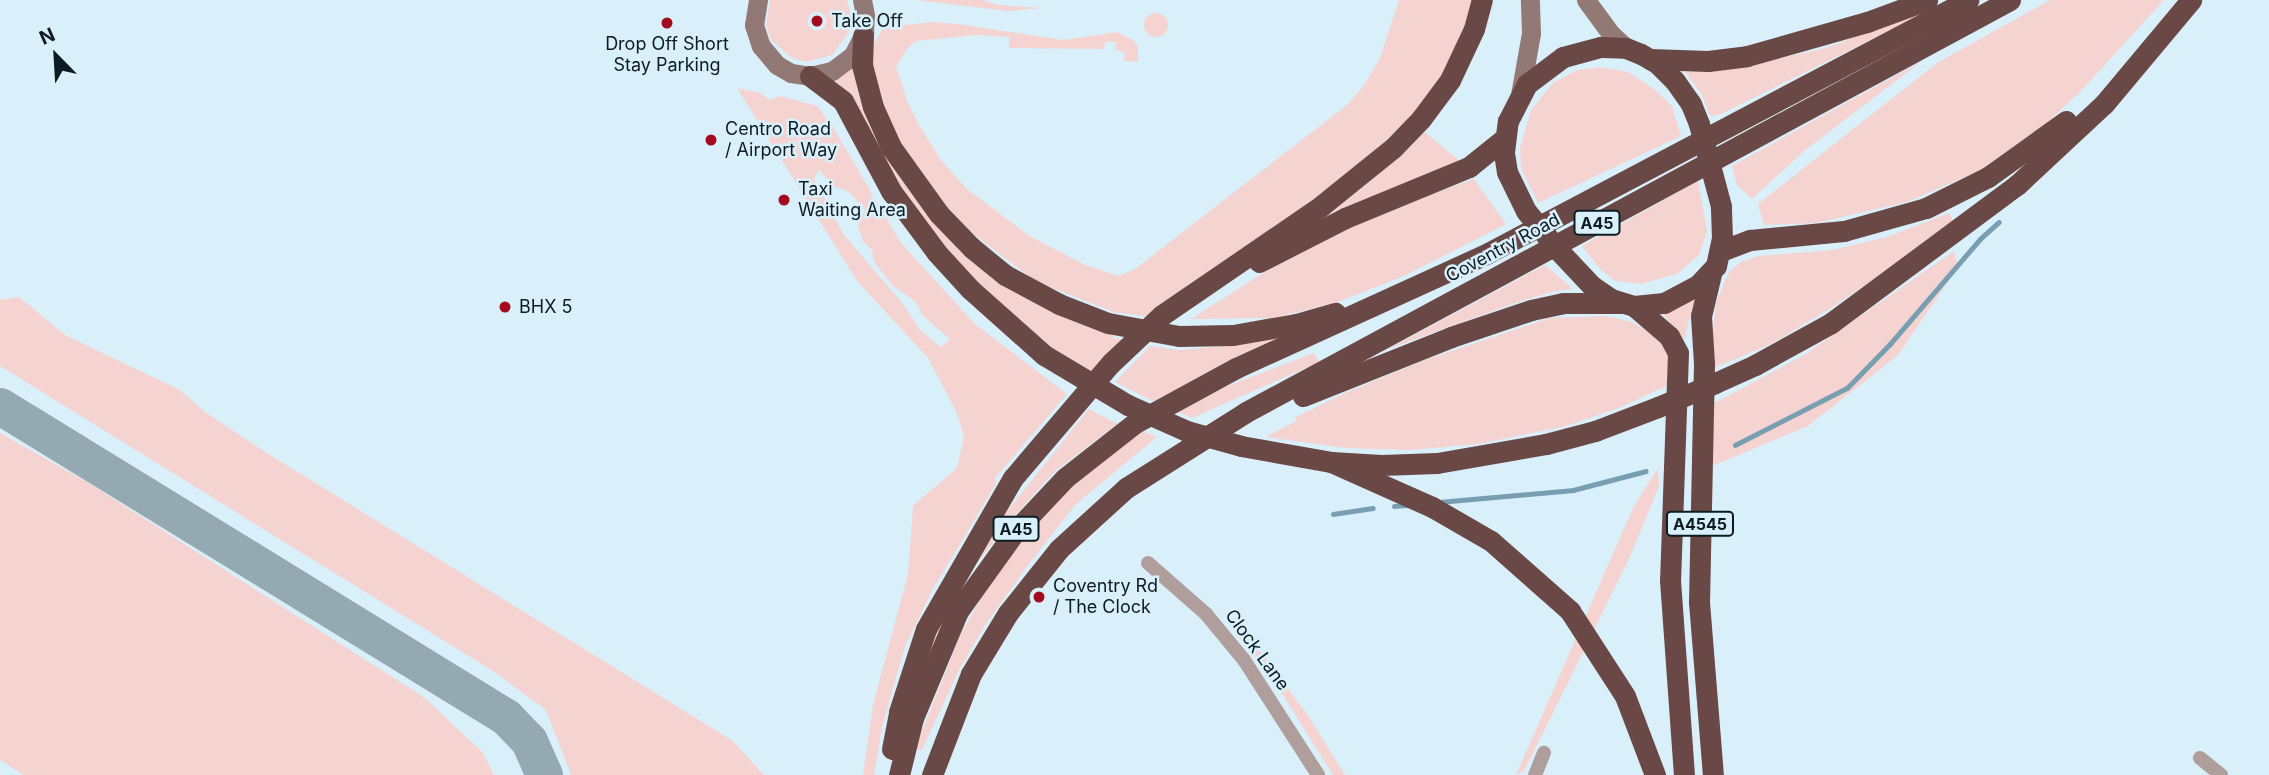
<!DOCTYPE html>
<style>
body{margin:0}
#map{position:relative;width:2269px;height:775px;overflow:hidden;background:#d9f0fb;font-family:Inter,sans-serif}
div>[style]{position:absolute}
.green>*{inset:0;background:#f4d3d0}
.round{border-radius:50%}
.stream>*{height:4.5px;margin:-2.25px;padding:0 2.25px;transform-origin:2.25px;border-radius:2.25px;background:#789fb1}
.taxiway>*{height:37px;margin:-18.5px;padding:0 18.5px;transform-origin:18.5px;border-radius:18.5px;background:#94a9b2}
.street>*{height:14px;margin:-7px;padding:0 7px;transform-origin:7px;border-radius:7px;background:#b09e9c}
.secondary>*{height:19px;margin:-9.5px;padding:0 9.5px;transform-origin:9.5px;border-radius:9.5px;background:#927976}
.highway>*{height:21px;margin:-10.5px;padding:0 10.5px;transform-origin:10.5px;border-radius:10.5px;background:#694845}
.highway-bridge>*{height:21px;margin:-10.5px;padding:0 10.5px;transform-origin:10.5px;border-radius:10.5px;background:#694845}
.dots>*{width:19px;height:19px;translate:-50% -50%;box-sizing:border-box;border:4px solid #d9f0fb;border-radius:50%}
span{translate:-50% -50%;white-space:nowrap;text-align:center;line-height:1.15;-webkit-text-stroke:5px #d9f0fb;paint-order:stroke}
.shield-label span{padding:2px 5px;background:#d9f0fb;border:2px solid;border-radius:5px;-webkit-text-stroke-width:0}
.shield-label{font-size:16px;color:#0d1c22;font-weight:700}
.poi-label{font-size:18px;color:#0d1c22}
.left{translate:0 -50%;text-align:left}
.street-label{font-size:18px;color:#0d1c22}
.north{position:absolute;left:21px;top:21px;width:70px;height:70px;-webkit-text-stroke:5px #d9f0fb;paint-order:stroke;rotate:336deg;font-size:19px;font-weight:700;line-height:28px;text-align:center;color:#0d1c22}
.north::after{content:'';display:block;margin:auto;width:24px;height:32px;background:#0d1c22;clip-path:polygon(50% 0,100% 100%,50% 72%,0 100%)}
</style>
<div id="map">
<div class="green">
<div style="clip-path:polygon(770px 0,847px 0,852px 18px,849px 32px,832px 55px,806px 62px,792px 58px,771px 40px,766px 26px)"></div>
<div style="clip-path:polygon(915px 0,982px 0,997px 5px,1043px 8px,1008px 11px)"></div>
<div style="clip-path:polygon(1399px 0,1476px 0,1461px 45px,1418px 110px,1356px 168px,1150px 317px,1114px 312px,1037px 282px,956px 221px,899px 147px,874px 83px,870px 50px,882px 30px,896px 26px,931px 22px,958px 24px,1063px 40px,1117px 32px,1133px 40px,1138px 46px,1138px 62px,1124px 61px,1125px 52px,1115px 50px,1116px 42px,1105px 42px,1104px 49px,1009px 48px,1009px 37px,976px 35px,916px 41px,908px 48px,896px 66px,907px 101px,919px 125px,941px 160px,967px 189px,1028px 235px,1085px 265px,1118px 276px,1135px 269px,1347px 105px,1365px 84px,1380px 58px)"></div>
<div style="clip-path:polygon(1951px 0,1721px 114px,1710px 116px,1702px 95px,1685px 72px,1764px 62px,1826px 48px)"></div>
<div style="clip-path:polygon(2050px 0,2164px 0,2080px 92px,2037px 132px,1997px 163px,1907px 202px,1816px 223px,1764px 225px,1758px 204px,1937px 63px)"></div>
<div class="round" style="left:1144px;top:13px;width:24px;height:24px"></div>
<div style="clip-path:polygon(1922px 61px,1804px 151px,1752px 199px,1737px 185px,1732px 166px)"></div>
<div style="clip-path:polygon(856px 66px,942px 224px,1115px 331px,1113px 338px,1125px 340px,1090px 372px,1049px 348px,974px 283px,922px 221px,832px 81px)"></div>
<div style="clip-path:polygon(1600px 67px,1628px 72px,1654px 89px,1672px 106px,1681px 136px,1538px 203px,1521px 168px,1520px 148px,1531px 110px,1554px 82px,1578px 70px)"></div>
<div style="clip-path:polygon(evenodd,737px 88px,761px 93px,769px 100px,780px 96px,817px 106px,831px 124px,901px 243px,975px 324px,1067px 394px,995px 478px,997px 482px,933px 589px,905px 646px,882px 727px,874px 775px,863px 775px,873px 705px,908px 574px,913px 506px,957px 468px,964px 437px,957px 413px,928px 358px,857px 281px,737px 88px,819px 170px,835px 187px,848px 191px,865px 209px,858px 226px,863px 241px,872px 250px,874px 262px,893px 286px,916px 302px,922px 315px,950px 339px,941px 347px,920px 330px,903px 304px,844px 235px,814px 179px,819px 170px)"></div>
<div style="clip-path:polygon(1422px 130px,1461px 162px,1338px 210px,1276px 242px)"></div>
<div style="clip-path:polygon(1474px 179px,1506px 224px,1404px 276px,1338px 302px,1274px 318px,1191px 319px,1260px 275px,1316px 244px,1400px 205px)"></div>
<div style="clip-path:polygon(1698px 181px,1707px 231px,1699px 255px,1677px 274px,1641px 284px,1616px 281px,1600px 269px,1582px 246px)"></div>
<div style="clip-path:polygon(1949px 213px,1953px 220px,1915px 251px,1831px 308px,1771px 344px,1709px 370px,1716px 303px,1729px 272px,1741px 262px,1759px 256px,1832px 250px,1887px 237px)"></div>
<div style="clip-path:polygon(1954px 251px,1958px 267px,1898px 355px,1808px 426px,1712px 466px,1713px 404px,1806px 354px)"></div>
<div style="clip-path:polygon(1545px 265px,1573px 289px,1555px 291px,1512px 304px,1388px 349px)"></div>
<div style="clip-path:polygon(19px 297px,65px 335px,180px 390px,205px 412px,262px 450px,733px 741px,764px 775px,571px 775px,546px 710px,493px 671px,0 366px,0 300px)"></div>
<div style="clip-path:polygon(1696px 298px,1687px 327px,1685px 340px,1662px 313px)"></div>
<div style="clip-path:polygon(1606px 316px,1632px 322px,1656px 336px,1672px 356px,1677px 381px,1619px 408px,1566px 426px,1478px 444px,1411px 450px,1344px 448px,1266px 437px,1296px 421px,1296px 417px,1343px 394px,1425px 360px,1550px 318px)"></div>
<div style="clip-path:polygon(1290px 335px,1291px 337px,1153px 401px,1115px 382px,1150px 346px,1180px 350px,1234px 345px)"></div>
<div style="clip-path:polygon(1314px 353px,1319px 362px,1192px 418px,1175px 411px,1230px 385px)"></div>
<div style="clip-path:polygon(1089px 409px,1117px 424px,1055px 471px,1010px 521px,974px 567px,949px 609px,922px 672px,917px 670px,980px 545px)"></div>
<div style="clip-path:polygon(1142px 431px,1157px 437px,1076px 504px,1028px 565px,983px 628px,958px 672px,922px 750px,915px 749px,960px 636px,994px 575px,1031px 528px,1070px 489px)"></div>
<div style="clip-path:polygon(0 433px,87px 482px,425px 698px,483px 753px,494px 775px,24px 775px,0 760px)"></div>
<div style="clip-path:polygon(1658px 468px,1659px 486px,1629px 559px,1524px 771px,1516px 775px,1634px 506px)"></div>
<div style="clip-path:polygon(1235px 617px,1309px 717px,1345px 775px,1333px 775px,1278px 687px,1234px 631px)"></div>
</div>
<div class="stream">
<div style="left:1735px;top:445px;width:126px;rotate:-27deg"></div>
<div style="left:1847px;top:388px;width:62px;rotate:-45.7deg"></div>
<div style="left:1890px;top:344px;width:138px;rotate:-49.4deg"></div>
<div style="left:1980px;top:239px;width:25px;rotate:-42deg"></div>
<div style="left:1439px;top:502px;width:135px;rotate:-5.1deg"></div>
<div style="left:1573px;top:490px;width:75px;rotate:-14.6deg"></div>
<div style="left:1394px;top:506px;width:13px;rotate:-4deg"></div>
<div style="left:1333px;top:514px;width:40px;rotate:-8.5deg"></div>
</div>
<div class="taxiway">
<div style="left:0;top:406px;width:594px;rotate:31.58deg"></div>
<div style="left:506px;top:717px;width:33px;rotate:46deg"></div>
<div style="left:529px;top:741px;width:37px;rotate:66deg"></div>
</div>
<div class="street">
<div style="left:1148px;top:563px;width:77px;rotate:41.3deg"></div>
<div style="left:1206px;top:614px;width:60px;rotate:50.4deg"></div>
<div style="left:1244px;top:660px;width:137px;rotate:57.2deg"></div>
<div style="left:2200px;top:758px;width:27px;rotate:39deg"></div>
<div style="left:1535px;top:775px;width:24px;rotate:-68deg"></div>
</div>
<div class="secondary">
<div style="left:758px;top:0;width:25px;rotate:99deg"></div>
<div style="left:754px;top:25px;width:22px;rotate:72deg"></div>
<div style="left:761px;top:46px;width:25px;rotate:50deg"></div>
<div style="left:777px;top:65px;width:16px;rotate:30deg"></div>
<div style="left:791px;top:73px;width:19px;rotate:9deg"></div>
<div style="left:810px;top:76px;width:23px;rotate:-13deg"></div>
<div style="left:832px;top:71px;width:26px;rotate:-37deg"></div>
<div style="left:853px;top:55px;width:25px;rotate:-63deg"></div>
<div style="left:864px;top:33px;width:18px;rotate:-87deg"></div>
<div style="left:865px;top:15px;width:15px;rotate:-101deg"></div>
<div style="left:1586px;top:0;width:42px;rotate:53.7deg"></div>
<div style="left:1611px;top:34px;width:21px;rotate:43deg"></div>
<div style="left:1520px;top:95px;width:63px;rotate:-79.9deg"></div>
<div style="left:1531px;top:33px;width:33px;rotate:-92deg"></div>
</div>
<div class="highway">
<div style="left:863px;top:36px;width:29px;rotate:92deg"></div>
<div style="left:862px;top:65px;width:43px;rotate:75.3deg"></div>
<div style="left:873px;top:107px;width:44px;rotate:65.8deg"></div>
<div style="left:891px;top:147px;width:82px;rotate:54.4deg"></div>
<div style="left:939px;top:214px;width:47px;rotate:45.9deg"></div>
<div style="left:972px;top:248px;width:43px;rotate:39.3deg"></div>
<div style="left:1005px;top:275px;width:61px;rotate:28.2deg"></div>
<div style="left:1059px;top:304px;width:53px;rotate:21.2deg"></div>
<div style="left:1650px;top:59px;width:58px;rotate:2deg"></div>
<div style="left:1708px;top:61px;width:39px;rotate:-7deg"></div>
<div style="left:1747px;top:56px;width:125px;rotate:-15.8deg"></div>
<div style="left:1867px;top:22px;width:64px;rotate:-20.1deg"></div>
<div style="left:810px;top:76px;width:41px;rotate:37.1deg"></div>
<div style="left:843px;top:101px;width:102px;rotate:61.9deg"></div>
<div style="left:891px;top:191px;width:77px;rotate:53.4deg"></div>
<div style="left:937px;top:253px;width:49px;rotate:47.5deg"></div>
<div style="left:970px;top:289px;width:99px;rotate:41.7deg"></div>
<div style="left:1526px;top:211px;width:43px;rotate:-116deg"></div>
<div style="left:1507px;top:172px;width:20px;rotate:-99deg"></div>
<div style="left:1504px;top:152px;width:31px;rotate:-83deg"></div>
<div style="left:1508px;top:121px;width:42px;rotate:-62.8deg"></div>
<div style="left:1527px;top:84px;width:45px;rotate:-36.9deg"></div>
<div style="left:1563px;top:57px;width:39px;rotate:-15deg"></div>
<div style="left:1601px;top:47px;width:25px;rotate:2deg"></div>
<div style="left:1626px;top:48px;width:16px;rotate:22deg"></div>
<div style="left:1641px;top:54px;width:20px;rotate:30deg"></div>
<div style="left:1658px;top:64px;width:24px;rotate:45deg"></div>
<div style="left:1675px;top:81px;width:28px;rotate:55deg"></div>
<div style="left:1691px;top:104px;width:22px;rotate:68deg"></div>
<div style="left:1559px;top:251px;width:48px;rotate:46.7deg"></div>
<div style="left:1592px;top:286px;width:23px;rotate:34deg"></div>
<div style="left:1611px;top:299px;width:24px;rotate:17deg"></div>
<div style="left:1634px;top:306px;width:30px;rotate:-6deg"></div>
<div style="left:1664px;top:303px;width:40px;rotate:-28deg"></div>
<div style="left:1699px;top:284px;width:25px;rotate:-47deg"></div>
<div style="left:1716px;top:266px;width:29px;rotate:-78deg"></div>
<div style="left:1722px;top:238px;width:32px;rotate:-92deg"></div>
<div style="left:1721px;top:251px;width:31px;rotate:-21deg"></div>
<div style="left:1750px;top:240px;width:94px;rotate:-5.5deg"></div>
<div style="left:1844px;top:231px;width:85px;rotate:-15.7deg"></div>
<div style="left:1926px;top:208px;width:69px;rotate:-26.6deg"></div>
<div style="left:1988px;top:177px;width:96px;rotate:-35.7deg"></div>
<div style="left:1259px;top:262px;width:97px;rotate:-27.1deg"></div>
<div style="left:1345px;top:218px;width:134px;rotate:-22.4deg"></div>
<div style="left:1469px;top:167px;width:46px;rotate:-38.9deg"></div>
<div style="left:1711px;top:274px;width:43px;rotate:103.4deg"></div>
<div style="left:1701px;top:316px;width:48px;rotate:86.4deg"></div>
<div style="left:1704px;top:364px;width:238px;rotate:91.2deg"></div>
<div style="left:1699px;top:602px;width:174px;rotate:85.4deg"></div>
<div style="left:1634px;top:306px;width:46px;rotate:40.6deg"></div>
<div style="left:1669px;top:336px;width:19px;rotate:62deg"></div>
<div style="left:1678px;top:353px;width:227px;rotate:92deg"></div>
<div style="left:1670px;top:580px;width:196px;rotate:85.9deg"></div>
<div style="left:1179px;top:336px;width:54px;rotate:-1.1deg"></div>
<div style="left:1233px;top:335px;width:64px;rotate:-9.9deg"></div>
<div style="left:1296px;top:324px;width:41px;rotate:-15.8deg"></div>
<div style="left:1715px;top:383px;width:44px;rotate:-24.2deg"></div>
<div style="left:1755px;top:365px;width:87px;rotate:-28.9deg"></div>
<div style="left:1831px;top:323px;width:232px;rotate:-36.6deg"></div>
<div style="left:2017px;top:185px;width:119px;rotate:-43deg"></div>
<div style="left:2104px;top:104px;width:136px;rotate:-50.1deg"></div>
<div style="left:1303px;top:396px;width:159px;rotate:-21.7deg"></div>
<div style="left:1451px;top:337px;width:84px;rotate:-18.6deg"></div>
<div style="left:1531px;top:310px;width:33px;rotate:-12deg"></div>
<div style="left:1563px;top:303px;width:58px"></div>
<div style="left:1241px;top:446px;width:91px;rotate:10.1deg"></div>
<div style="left:1331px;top:462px;width:50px;rotate:3.4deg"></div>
<div style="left:1381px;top:465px;width:56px;rotate:-2deg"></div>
<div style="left:1437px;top:463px;width:111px;rotate:-9.9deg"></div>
<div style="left:1546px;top:444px;width:51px;rotate:-14.9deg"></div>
<div style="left:1595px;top:431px;width:67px;rotate:-20.9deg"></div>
<div style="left:1331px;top:462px;width:111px;rotate:24deg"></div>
<div style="left:1432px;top:507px;width:68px;rotate:30deg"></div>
<div style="left:1491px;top:541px;width:106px;rotate:41.5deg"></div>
<div style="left:1570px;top:611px;width:101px;rotate:57.1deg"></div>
<div style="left:1625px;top:696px;width:85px;rotate:69.2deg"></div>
<div style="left:892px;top:749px;width:38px;rotate:-79deg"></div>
<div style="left:899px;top:712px;width:87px;rotate:-72deg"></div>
<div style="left:926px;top:629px;width:174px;rotate:-60.1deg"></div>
<div style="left:1013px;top:478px;width:151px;rotate:-49.6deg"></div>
<div style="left:1111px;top:363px;width:70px;rotate:-43.3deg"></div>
<div style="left:1162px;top:315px;width:193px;rotate:-34.4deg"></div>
<div style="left:1321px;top:206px;width:92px;rotate:-38.9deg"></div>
<div style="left:1393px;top:148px;width:40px;rotate:-46deg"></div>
<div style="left:1421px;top:119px;width:49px;rotate:-53.4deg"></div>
<div style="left:1450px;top:80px;width:56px;rotate:-64.8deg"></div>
<div style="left:1474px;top:29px;width:30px;rotate:-75deg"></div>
<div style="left:899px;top:775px;width:59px;rotate:-76.2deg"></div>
<div style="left:913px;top:718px;width:116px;rotate:-67.2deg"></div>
<div style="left:958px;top:611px;width:101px;rotate:-54.3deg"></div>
<div style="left:1017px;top:529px;width:70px;rotate:-46.7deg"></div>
<div style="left:1065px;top:478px;width:89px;rotate:-38.2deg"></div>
<div style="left:1135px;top:423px;width:115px;rotate:-28.6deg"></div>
<div style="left:1236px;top:368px;width:277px;rotate:-24.5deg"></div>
<div style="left:1488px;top:253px;width:543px;rotate:-27.79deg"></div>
<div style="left:932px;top:775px;width:108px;rotate:-68.9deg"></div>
<div style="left:971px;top:674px;width:71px;rotate:-58.8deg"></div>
<div style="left:1008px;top:613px;width:82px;rotate:-51.4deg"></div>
<div style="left:1059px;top:549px;width:91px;rotate:-42.3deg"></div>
<div style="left:1126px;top:488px;width:142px;rotate:-32.3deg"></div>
<div style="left:1246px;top:412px;width:868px;rotate:-28.34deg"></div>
</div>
<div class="highway-bridge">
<div style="left:1699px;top:124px;width:85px;rotate:75deg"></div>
<div style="left:1526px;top:211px;width:52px;rotate:50.5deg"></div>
<div style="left:1108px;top:323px;width:72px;rotate:10.4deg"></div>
<div style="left:1044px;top:355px;width:98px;rotate:30.8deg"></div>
<div style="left:1128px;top:405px;width:64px;rotate:23.8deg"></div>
<div style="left:1187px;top:431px;width:56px;rotate:15.5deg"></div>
<div style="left:1658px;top:407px;width:62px;rotate:-22.8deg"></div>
</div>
<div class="dots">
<div style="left:817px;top:21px;background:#a40a1e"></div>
<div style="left:667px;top:23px;background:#a40a1e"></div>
<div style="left:711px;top:140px;background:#a40a1e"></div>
<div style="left:784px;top:200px;background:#a40a1e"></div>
<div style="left:505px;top:307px;background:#a40a1e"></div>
<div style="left:1039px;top:597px;background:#a40a1e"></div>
</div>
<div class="shield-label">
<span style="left:1597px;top:223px">A45</span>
<span style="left:1700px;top:524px">A4545</span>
<span style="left:1016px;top:529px">A45</span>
</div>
<div class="poi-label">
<span class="left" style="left:831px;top:21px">Take Off</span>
<span style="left:667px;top:55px">Drop Off Short<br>Stay Parking</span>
<span class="left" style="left:725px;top:140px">Centro Road<br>/ Airport Way</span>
<span class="left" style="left:798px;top:200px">Taxi<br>Waiting Area</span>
<span class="left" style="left:519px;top:307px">BHX 5</span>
<span class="left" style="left:1053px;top:597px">Coventry Rd<br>/ The Clock</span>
</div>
<div class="street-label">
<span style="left:1503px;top:248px;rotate:-28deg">Coventry Road</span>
<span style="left:1257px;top:650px;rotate:54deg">Clock Lane</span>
</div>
<div class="north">N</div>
</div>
